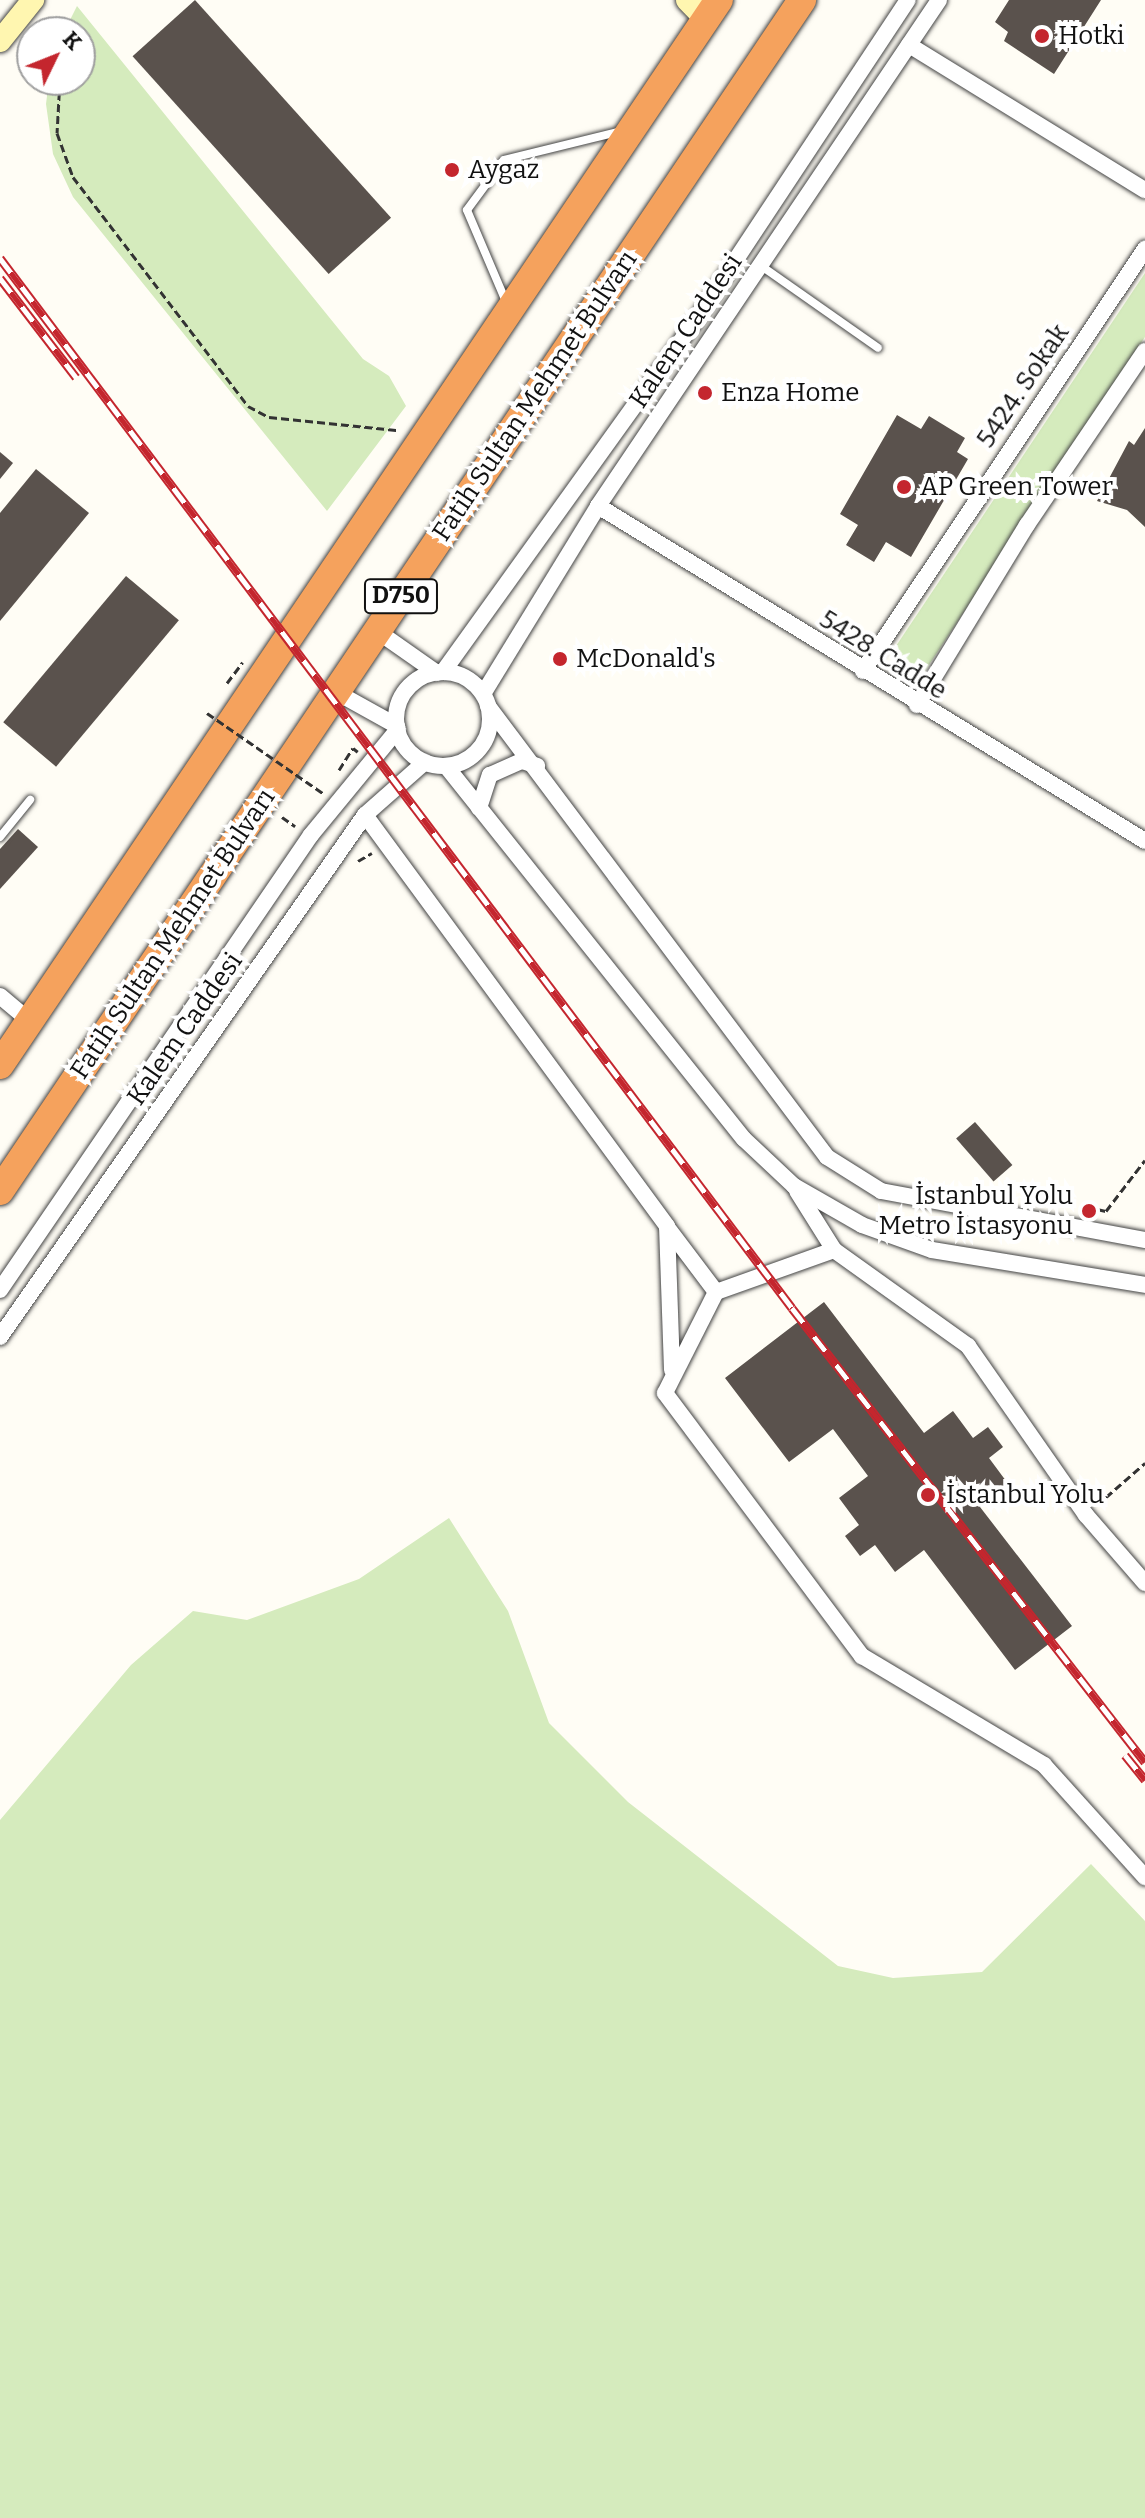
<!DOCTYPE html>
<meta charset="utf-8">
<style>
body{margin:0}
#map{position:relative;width:1145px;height:2518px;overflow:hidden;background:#fffdf5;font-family:Bitter,serif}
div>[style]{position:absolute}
.green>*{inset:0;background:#d5ebbd}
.building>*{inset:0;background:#5a524d;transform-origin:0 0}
.path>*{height:3px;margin-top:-1.5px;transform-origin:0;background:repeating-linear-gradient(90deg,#333 0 8px,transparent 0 12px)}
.roads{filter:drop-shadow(0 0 2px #444) drop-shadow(0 0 2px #444)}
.lane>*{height:8px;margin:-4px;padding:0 4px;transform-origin:4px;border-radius:4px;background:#fff}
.street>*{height:16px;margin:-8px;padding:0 8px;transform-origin:8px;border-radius:8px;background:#fff}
.street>.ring{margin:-8px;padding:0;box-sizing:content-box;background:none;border:16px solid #fff;border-radius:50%}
.secondary>*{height:22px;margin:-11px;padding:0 11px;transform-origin:11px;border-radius:11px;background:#fff6b0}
.highway>*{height:28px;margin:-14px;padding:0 14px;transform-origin:14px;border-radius:14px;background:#f5a25d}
.rail>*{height:9px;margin-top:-4.5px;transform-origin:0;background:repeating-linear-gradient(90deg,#fff 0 18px,#c4262e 0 36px);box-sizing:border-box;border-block:2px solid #c4262e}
.path-bridge>*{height:3px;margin-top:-1.5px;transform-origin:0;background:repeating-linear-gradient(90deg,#333 0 8px,transparent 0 12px)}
.dots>*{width:22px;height:22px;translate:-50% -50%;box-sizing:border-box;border:4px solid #fff;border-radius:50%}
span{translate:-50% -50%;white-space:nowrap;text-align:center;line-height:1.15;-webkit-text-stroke:8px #fff;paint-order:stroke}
.shield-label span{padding:2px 6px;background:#fff;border:2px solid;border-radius:6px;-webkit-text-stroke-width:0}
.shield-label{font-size:24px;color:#111;font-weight:700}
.poi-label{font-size:26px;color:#111}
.left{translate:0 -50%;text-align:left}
.right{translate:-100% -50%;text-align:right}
.street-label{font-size:26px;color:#111}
.north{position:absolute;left:16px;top:16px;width:80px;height:80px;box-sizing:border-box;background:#fff;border:2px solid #a0a0a0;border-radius:50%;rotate:47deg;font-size:22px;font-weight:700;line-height:32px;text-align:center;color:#111}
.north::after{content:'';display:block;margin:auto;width:28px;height:36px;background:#c4262e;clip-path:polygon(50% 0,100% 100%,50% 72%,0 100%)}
</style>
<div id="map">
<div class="green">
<div style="clip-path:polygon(77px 6px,363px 359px,389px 376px,406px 406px,327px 511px,73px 197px,53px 154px,46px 104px,49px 80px,80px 80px,80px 32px,64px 32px)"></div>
<div style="clip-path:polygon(1145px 273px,1145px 337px,925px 671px,892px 652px)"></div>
<div style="clip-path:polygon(449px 1518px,508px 1611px,549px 1723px,628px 1802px,838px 1966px,893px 1978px,982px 1972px,1091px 1864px,1145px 1921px,1145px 2518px,0 2518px,0 1820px,131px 1665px,193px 1611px,247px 1620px,359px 1579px)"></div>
</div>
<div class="building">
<div style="left:195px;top:0;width:293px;height:84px;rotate:48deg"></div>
<div style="clip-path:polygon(1009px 0,1101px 0,1054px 74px,1004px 41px,1008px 32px,995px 22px)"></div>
<div style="clip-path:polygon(897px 415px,921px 429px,929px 416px,965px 438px,957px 452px,968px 459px,911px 557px,886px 542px,874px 562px,846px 545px,858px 525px,840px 514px)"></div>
<div style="clip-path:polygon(1145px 428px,1145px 527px,1127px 510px,1097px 501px,1129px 441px,1134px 445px)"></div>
<div style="clip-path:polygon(0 452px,13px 463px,0 479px)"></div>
<div style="clip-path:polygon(36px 469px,89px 513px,0 621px,0 513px)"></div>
<div style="left:126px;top:576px;width:69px;height:191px;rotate:40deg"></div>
<div style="clip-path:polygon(18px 829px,38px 847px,0 889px,0 849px)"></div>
<div style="left:975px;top:1122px;width:57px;height:25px;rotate:49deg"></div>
<div style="clip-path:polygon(824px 1302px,924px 1433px,953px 1411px,973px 1438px,988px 1427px,1003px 1447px,989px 1458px,1009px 1485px,980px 1507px,1072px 1626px,1015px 1670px,924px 1550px,895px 1572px,875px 1545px,860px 1556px,845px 1536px,859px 1525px,839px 1498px,868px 1476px,833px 1429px,789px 1462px,725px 1378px)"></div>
</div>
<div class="path">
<div style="left:60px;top:80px;width:53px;rotate:93.2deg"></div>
<div style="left:57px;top:133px;width:47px;rotate:70deg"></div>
<div style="left:73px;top:177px;width:288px;rotate:52.6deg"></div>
<div style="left:248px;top:406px;width:24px;rotate:28deg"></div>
<div style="left:269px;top:417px;width:130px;rotate:5.8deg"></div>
<div style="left:227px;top:683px;width:26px;rotate:-53deg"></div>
<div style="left:339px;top:770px;width:26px;rotate:-58deg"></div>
<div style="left:353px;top:748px;width:6px;rotate:39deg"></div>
<div style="left:282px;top:817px;width:16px;rotate:35deg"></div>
<div style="left:358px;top:861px;width:16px;rotate:-30deg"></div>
<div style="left:1097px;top:1209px;width:9px;rotate:13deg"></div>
<div style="left:1106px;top:1211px;width:64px;rotate:-52.6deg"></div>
<div style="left:1097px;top:1505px;width:64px;rotate:-41.2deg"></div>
</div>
<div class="roads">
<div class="lane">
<div style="left:760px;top:265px;width:144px;rotate:35.1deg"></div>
<div style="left:507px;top:304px;width:102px;rotate:-113.1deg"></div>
<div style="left:467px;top:210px;width:62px;rotate:-53.5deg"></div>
<div style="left:504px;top:160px;width:122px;rotate:-13.8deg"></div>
<div style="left:0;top:837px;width:48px;rotate:-51deg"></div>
</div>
<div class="street">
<div style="left:909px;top:45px;width:277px;rotate:31.6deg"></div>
<div style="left:598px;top:506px;width:641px;rotate:31.48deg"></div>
<div style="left:377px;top:631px;width:73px;rotate:35deg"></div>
<div style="left:863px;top:671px;width:508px;rotate:-56.25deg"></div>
<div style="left:443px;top:672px;width:430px;rotate:-54.3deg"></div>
<div style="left:694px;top:323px;width:387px;rotate:-56.5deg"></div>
<div class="ring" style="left:396px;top:672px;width:78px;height:78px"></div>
<div style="left:336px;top:692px;width:70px;rotate:29.1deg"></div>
<div style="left:483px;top:694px;width:220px;rotate:-58.5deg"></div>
<div style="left:598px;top:506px;width:610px;rotate:-56.02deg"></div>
<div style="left:917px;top:705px;width:211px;rotate:-58.6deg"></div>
<div style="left:1027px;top:525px;width:210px;rotate:-55.9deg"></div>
<div style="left:488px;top:706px;width:564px;rotate:53.07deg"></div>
<div style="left:827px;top:1157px;width:64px;rotate:32.2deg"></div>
<div style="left:881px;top:1191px;width:269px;rotate:10.5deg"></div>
<div style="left:446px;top:766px;width:477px;rotate:51.4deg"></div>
<div style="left:744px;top:1139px;width:69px;rotate:43.2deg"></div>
<div style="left:794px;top:1186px;width:78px;rotate:29.8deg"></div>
<div style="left:862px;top:1225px;width:74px;rotate:19.7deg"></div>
<div style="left:932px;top:1250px;width:216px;rotate:9.3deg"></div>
<div style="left:479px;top:808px;width:35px;rotate:-72deg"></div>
<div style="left:490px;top:775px;width:35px;rotate:-24deg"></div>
<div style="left:522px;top:761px;width:16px;rotate:18deg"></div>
<div style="left:365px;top:815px;width:510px;rotate:53.69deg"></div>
<div style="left:667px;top:1226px;width:144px;rotate:88deg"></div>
<div style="left:0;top:996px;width:39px;rotate:40deg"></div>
<div style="left:797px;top:1191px;width:70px;rotate:57.9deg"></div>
<div style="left:834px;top:1250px;width:165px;rotate:35.6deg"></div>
<div style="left:968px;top:1346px;width:206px;rotate:55.1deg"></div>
<div style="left:1086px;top:1515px;width:90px;rotate:49.1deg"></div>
<div style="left:667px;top:1227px;width:81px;rotate:53deg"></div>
<div style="left:716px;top:1292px;width:125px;rotate:-19.6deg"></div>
<div style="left:0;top:1290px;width:551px;rotate:-55.65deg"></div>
<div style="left:311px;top:835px;width:137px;rotate:-50.6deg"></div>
<div style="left:716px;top:1292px;width:113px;rotate:116.8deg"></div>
<div style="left:665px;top:1393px;width:329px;rotate:53.2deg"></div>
<div style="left:862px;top:1656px;width:212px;rotate:30.9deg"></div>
<div style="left:1044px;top:1765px;width:151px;rotate:48deg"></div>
<div style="left:0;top:1337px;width:637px;rotate:-55.04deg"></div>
<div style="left:365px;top:815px;width:80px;rotate:-41.5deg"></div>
</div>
<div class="secondary">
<div style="left:687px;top:0;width:28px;rotate:46deg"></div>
<div style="left:0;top:41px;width:53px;rotate:-51.2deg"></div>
</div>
<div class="highway">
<div style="left:0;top:1065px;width:1285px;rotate:-55.98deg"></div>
<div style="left:0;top:1191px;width:1436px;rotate:-56.04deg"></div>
</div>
</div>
<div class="rail">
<div style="left:0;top:258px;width:1315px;rotate:52.97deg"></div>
<div style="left:792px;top:1308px;width:575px;rotate:52.13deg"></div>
<div style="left:0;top:278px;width:125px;rotate:52.5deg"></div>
<div style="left:1125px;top:1755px;width:32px;rotate:51deg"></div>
</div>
<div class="path-bridge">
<div style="left:207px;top:713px;width:142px;rotate:34.7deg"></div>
</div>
<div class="dots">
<div style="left:1042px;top:36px;background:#c4262e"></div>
<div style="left:452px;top:170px;background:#c4262e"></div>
<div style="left:705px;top:393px;background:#c4262e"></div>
<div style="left:904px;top:487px;background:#c4262e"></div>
<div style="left:560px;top:659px;background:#c4262e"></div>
<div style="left:1089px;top:1211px;background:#c4262e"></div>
<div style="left:928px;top:1495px;background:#c4262e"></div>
</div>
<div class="shield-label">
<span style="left:401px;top:596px">D750</span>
</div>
<div class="poi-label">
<span class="left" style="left:1058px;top:36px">Hotki</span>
<span class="left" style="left:468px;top:170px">Aygaz</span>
<span class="left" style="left:721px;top:393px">Enza Home</span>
<span class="left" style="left:920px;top:487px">AP Green Tower</span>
<span class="left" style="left:576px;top:659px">McDonald's</span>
<span class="right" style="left:1073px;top:1211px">İstanbul Yolu<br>Metro İstasyonu</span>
<span class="left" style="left:946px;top:1495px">İstanbul Yolu</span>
</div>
<div class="street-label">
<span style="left:686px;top:331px;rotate:-56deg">Kalem Caddesi</span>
<span style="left:1023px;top:386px;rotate:-56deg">5424. Sokak</span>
<span style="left:535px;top:396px;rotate:-56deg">Fatih Sultan Mehmet Bulvarı</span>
<span style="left:883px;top:655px;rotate:32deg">5428. Cadde</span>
<span style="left:173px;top:934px;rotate:-56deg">Fatih Sultan Mehmet Bulvarı</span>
<span style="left:185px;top:1029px;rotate:-55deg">Kalem Caddesi</span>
</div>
<div class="north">K</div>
</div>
